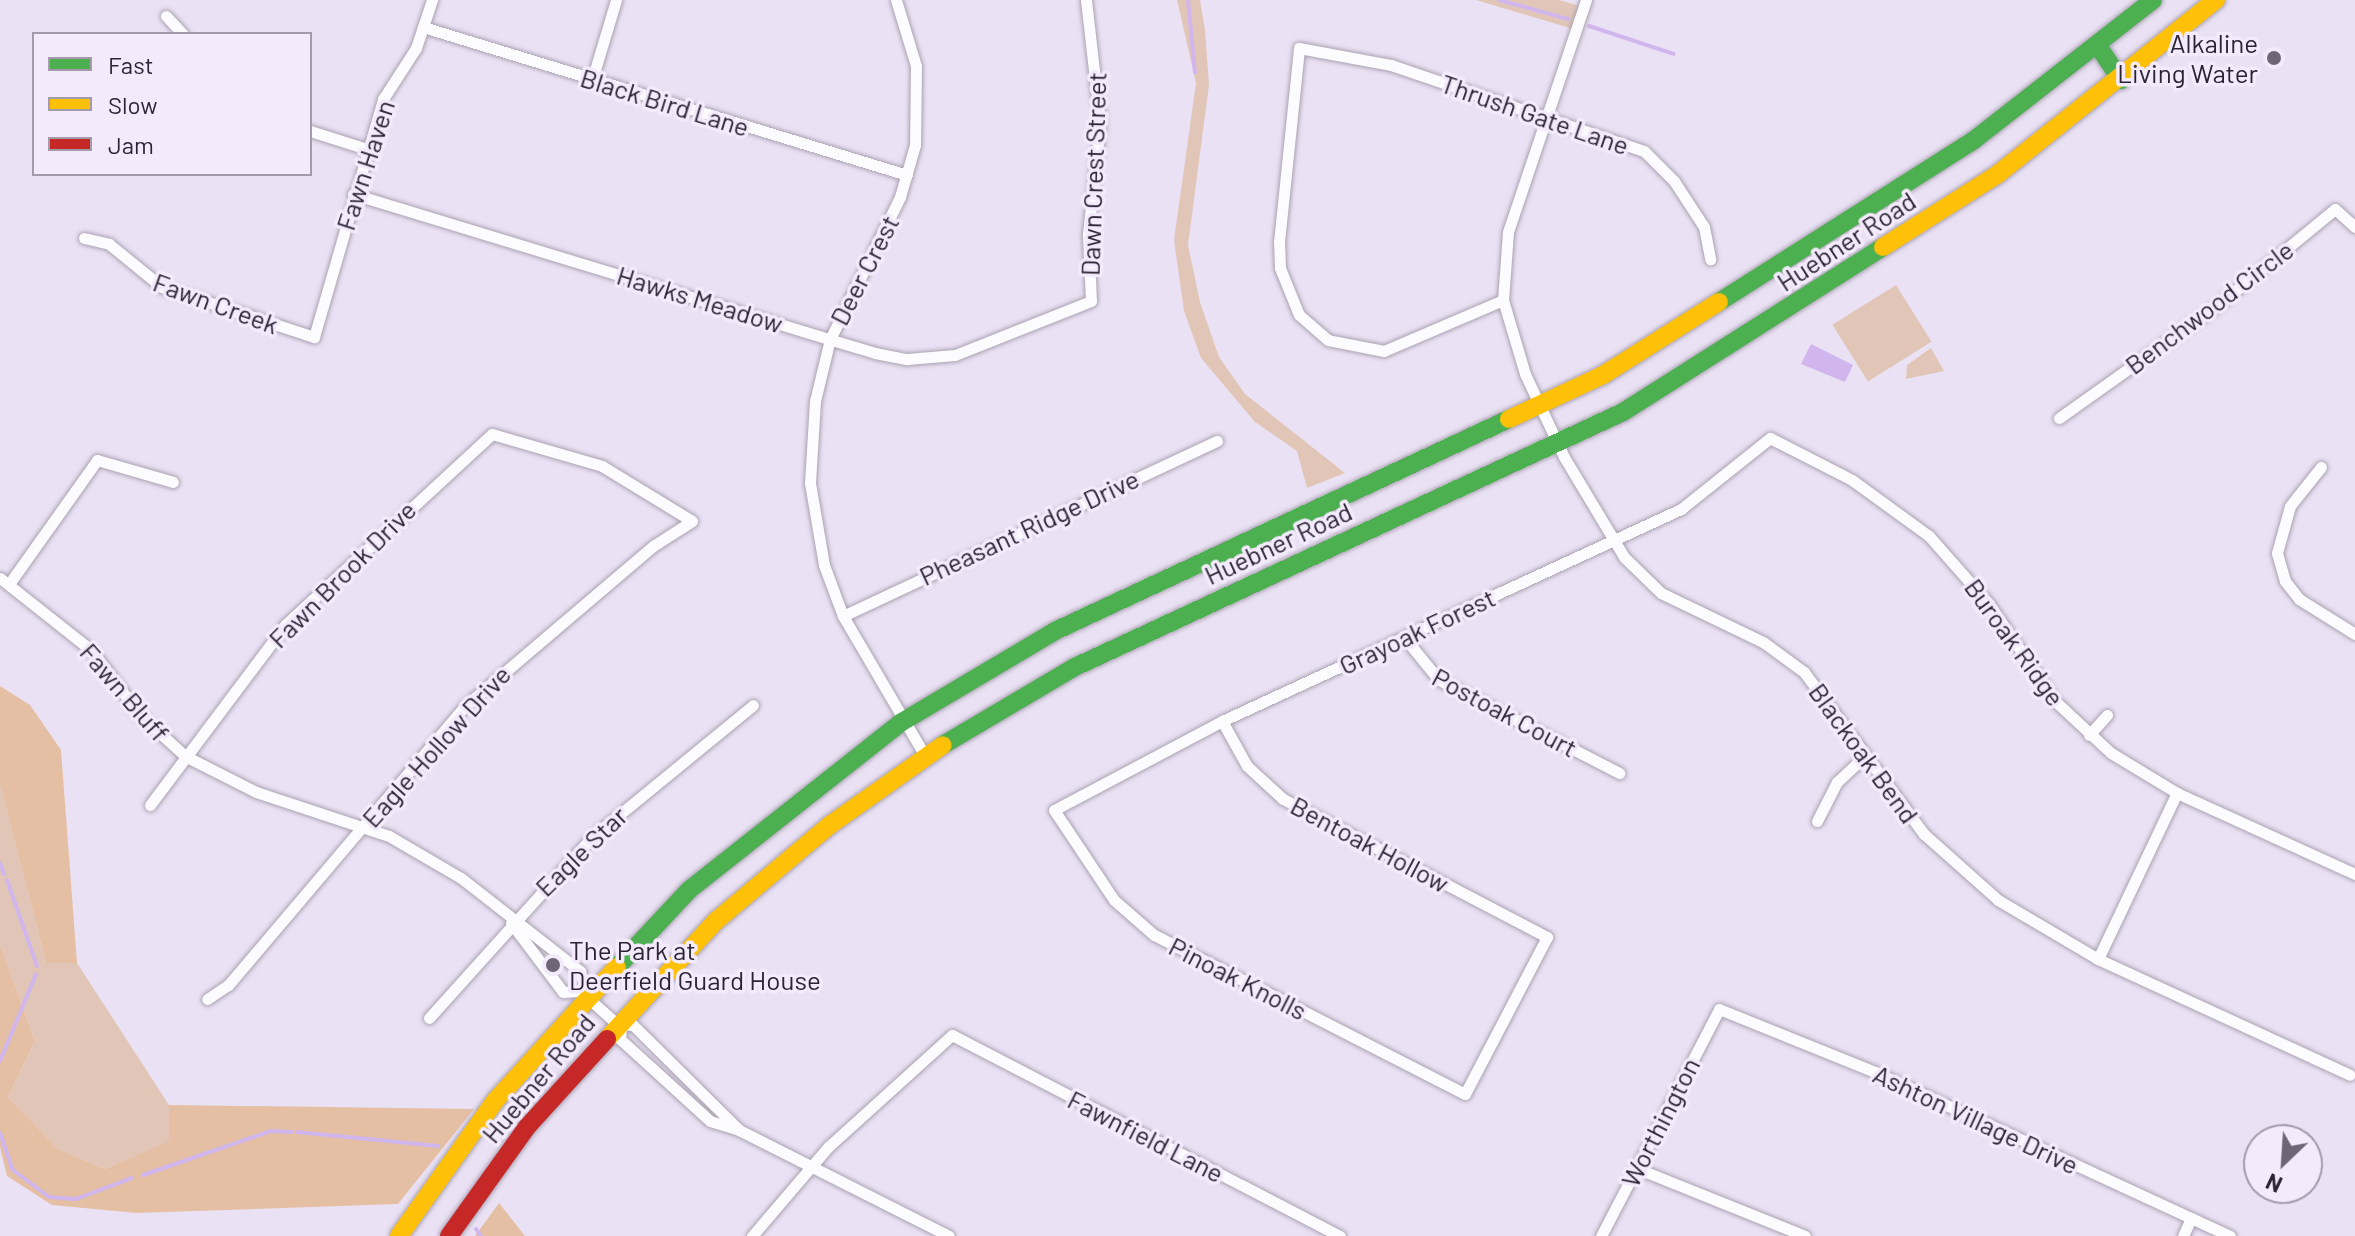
<!DOCTYPE html>
<style>
body{margin:0}
#map{position:relative;width:2355px;height:1236px;overflow:hidden;background:#eae2f4;font-family:Barlow,sans-serif}
div>[style]{position:absolute}
.green>*{inset:0;background:#e1c6b8;transform-origin:0 0}
.forest>*{inset:0;background:#e4bfa4}
.water>*{inset:0;background:#d1b6ee}
.stream>*{height:4px;margin:-2px;padding:0 2px;transform-origin:2px;border-radius:2px;background:#d1b6ee}
.roads{filter:drop-shadow(0 0 2px #aaa2b2) drop-shadow(0 0 2px #aaa2b2)}
.street>*{height:11px;margin:-5.5px;padding:0 5.5px;transform-origin:5.5px;border-radius:5.5px;background:#fcfbfd}
.fast>*{height:18px;margin:-9px;padding:0 9px;transform-origin:9px;border-radius:9px;background:#4caf50}
.slow>*{height:18px;margin:-9px;padding:0 9px;transform-origin:9px;border-radius:9px;background:#ffc107}
.jam>*{height:18px;margin:-9px;padding:0 9px;transform-origin:9px;border-radius:9px;background:#c62828}
.dots>*{width:22px;height:22px;translate:-50% -50%;box-sizing:border-box;border:4px solid #f3ebfc;border-radius:50%}
span{translate:-50% -50%;white-space:nowrap;text-align:center;line-height:1.15;-webkit-text-stroke:7px #f3ebfc;paint-order:stroke}
.poi-label{font-size:26px;color:#2c2434}
.right{translate:-100% -50%;text-align:right}
.left{translate:0 -50%;text-align:left}
.street-label{font-size:26px;color:#2c2434}
.legend{position:absolute;left:32px;top:32px;width:280px;height:144px;box-sizing:border-box;background:#f3ebfc;border:2px solid #a39bac;margin:0;padding:10px 14px;list-style:none;font-size:24px;color:#2c2434}
.legend li{display:flex;align-items:center;gap:16px;height:40px}
.legend b{width:40px;border:2px solid #a39bac}
.north{position:absolute;left:2243px;top:1124px;width:80px;height:80px;box-sizing:border-box;background:#f3ebfc;border:2px solid #a39bac;border-radius:50%;rotate:205deg;font-size:22px;font-weight:700;line-height:32px;text-align:center;color:#2c2434}
.north::after{content:'';display:block;margin:auto;width:28px;height:36px;background:#6e6677;clip-path:polygon(50% 0,100% 100%,50% 72%,0 100%)}
</style>
<div id="map">
<div class="green">
<div style="clip-path:polygon(1177px 0,1200px 0,1205px 30px,1209px 85px,1188px 245px,1200px 302px,1219px 357px,1245px 394px,1345px 473px,1307px 488px,1297px 451px,1255px 422px,1201px 358px,1184px 311px,1174px 240px,1196px 83px)"></div>
<div style="clip-path:polygon(1476px 0,1559px 0,1580px 6px,1573px 29px)"></div>
<div style="left:1896px;top:285px;width:67px;height:75px;rotate:58deg"></div>
<div style="clip-path:polygon(1931px 348px,1944px 371px,1906px 379px,1907px 365px)"></div>
<div style="clip-path:polygon(0 785px,46px 963px,77px 963px,169px 1105px,170px 1141px,105px 1169px,58px 1149px,8px 1097px,35px 1041px,0 944px)"></div>
</div>
<div class="forest">
<div style="clip-path:polygon(0 686px,30px 705px,61px 750px,77px 963px,46px 963px,0 785px)"></div>
<div style="clip-path:polygon(0 944px,35px 1041px,8px 1097px,58px 1149px,105px 1169px,169px 1141px,169px 1105px,474px 1109px,398px 1204px,137px 1213px,52px 1205px,7px 1176px,0 1147px)"></div>
<div style="clip-path:polygon(499px 1203px,525px 1236px,475px 1236px)"></div>
</div>
<div class="water">
<div style="clip-path:polygon(1811px 344px,1853px 365px,1845px 382px,1801px 364px)"></div>
</div>
<div class="stream">
<div style="left:1188px;top:0;width:73px;rotate:84.5deg"></div>
<div style="left:1499px;top:0;width:72px;rotate:15.4deg"></div>
<div style="left:1589px;top:26px;width:89px;rotate:18.2deg"></div>
<div style="left:0;top:863px;width:12px;rotate:70deg"></div>
<div style="left:7px;top:880px;width:91px;rotate:70.8deg"></div>
<div style="left:0;top:1061px;width:94px;rotate:-67.5deg"></div>
<div style="left:297px;top:1132px;width:142px;rotate:5.7deg"></div>
<div style="left:0;top:1133px;width:39px;rotate:71deg"></div>
<div style="left:13px;top:1170px;width:45px;rotate:36.9deg"></div>
<div style="left:49px;top:1197px;width:27px;rotate:4deg"></div>
<div style="left:76px;top:1199px;width:60px;rotate:-20.6deg"></div>
<div style="left:143px;top:1175px;width:135px;rotate:-19deg"></div>
<div style="left:271px;top:1131px;width:21px;rotate:3deg"></div>
<div style="left:476px;top:1229px;width:9px;rotate:54deg"></div>
</div>
<div class="roads">
<div class="street">
<div style="left:896px;top:0;width:69px;rotate:73.1deg"></div>
<div style="left:916px;top:66px;width:79px;rotate:90.7deg"></div>
<div style="left:915px;top:145px;width:54px;rotate:106.1deg"></div>
<div style="left:900px;top:197px;width:158px;rotate:116.2deg"></div>
<div style="left:830px;top:339px;width:64px;rotate:103.6deg"></div>
<div style="left:815px;top:401px;width:82px;rotate:93.5deg"></div>
<div style="left:810px;top:483px;width:83px;rotate:80.3deg"></div>
<div style="left:824px;top:565px;width:54px;rotate:69.6deg"></div>
<div style="left:843px;top:616px;width:162px;rotate:59.6deg"></div>
<div style="left:1586px;top:0;width:245px;rotate:108.6deg"></div>
<div style="left:1508px;top:232px;width:68px;rotate:94.2deg"></div>
<div style="left:1503px;top:300px;width:77px;rotate:73.4deg"></div>
<div style="left:1525px;top:374px;width:92px;rotate:64.8deg"></div>
<div style="left:1564px;top:457px;width:117px;rotate:59deg"></div>
<div style="left:1624px;top:557px;width:52px;rotate:44.2deg"></div>
<div style="left:1661px;top:593px;width:113px;rotate:25.7deg"></div>
<div style="left:1763px;top:642px;width:51px;rotate:36.2deg"></div>
<div style="left:1804px;top:672px;width:202px;rotate:53.5deg"></div>
<div style="left:1924px;top:834px;width:99px;rotate:41.7deg"></div>
<div style="left:1998px;top:900px;width:116px;rotate:30.5deg"></div>
<div style="left:2098px;top:959px;width:277px;rotate:24.7deg"></div>
<div style="left:166px;top:16px;width:25px;rotate:47deg"></div>
<div style="left:423px;top:27px;width:506px;rotate:17deg"></div>
<div style="left:592px;top:80px;width:84px;rotate:-73.3deg"></div>
<div style="left:310px;top:131px;width:60px;rotate:17.5deg"></div>
<div style="left:353px;top:194px;width:546px;rotate:16.94deg"></div>
<div style="left:875px;top:353px;width:33px;rotate:11deg"></div>
<div style="left:907px;top:359px;width:48px;rotate:-4.8deg"></div>
<div style="left:955px;top:355px;width:146px;rotate:-21.7deg"></div>
<div style="left:1091px;top:301px;width:67px;rotate:-92.6deg"></div>
<div style="left:1088px;top:234px;width:112px;rotate:-83.8deg"></div>
<div style="left:1100px;top:123px;width:124px;rotate:-96.5deg"></div>
<div style="left:84px;top:238px;width:26px;rotate:13deg"></div>
<div style="left:109px;top:244px;width:68px;rotate:39.1deg"></div>
<div style="left:162px;top:287px;width:160px;rotate:18.2deg"></div>
<div style="left:314px;top:337px;width:248px;rotate:-73.8deg"></div>
<div style="left:383px;top:99px;width:61px;rotate:-57.1deg"></div>
<div style="left:416px;top:48px;width:51px;rotate:-71.6deg"></div>
<div style="left:1503px;top:300px;width:129px;rotate:156.8deg"></div>
<div style="left:1384px;top:351px;width:57px;rotate:-168.9deg"></div>
<div style="left:1328px;top:340px;width:38px;rotate:-139deg"></div>
<div style="left:1299px;top:315px;width:51px;rotate:-112deg"></div>
<div style="left:1280px;top:268px;width:26px;rotate:-92deg"></div>
<div style="left:1279px;top:242px;width:195px;rotate:-84.1deg"></div>
<div style="left:1299px;top:48px;width:94px;rotate:10.5deg"></div>
<div style="left:1391px;top:65px;width:267px;rotate:18.8deg"></div>
<div style="left:1644px;top:151px;width:42px;rotate:45deg"></div>
<div style="left:1674px;top:181px;width:55px;rotate:56.9deg"></div>
<div style="left:1704px;top:227px;width:33px;rotate:79deg"></div>
<div style="left:2059px;top:418px;width:195px;rotate:-35.4deg"></div>
<div style="left:2218px;top:305px;width:151px;rotate:-39.4deg"></div>
<div style="left:2335px;top:209px;width:27px;rotate:42deg"></div>
<div style="left:2321px;top:467px;width:50px;rotate:128.5deg"></div>
<div style="left:2290px;top:506px;width:49px;rotate:105.5deg"></div>
<div style="left:2277px;top:553px;width:29px;rotate:74deg"></div>
<div style="left:2285px;top:581px;width:23px;rotate:52deg"></div>
<div style="left:2299px;top:599px;width:66px;rotate:32deg"></div>
<div style="left:0;top:578px;width:117px;rotate:38.4deg"></div>
<div style="left:92px;top:651px;width:80px;rotate:53.1deg"></div>
<div style="left:140px;top:715px;width:61px;rotate:42.3deg"></div>
<div style="left:185px;top:756px;width:80px;rotate:26.9deg"></div>
<div style="left:256px;top:792px;width:140px;rotate:18.3deg"></div>
<div style="left:389px;top:836px;width:83px;rotate:30.3deg"></div>
<div style="left:461px;top:878px;width:151px;rotate:38deg"></div>
<div style="left:580px;top:971px;width:27px;rotate:75deg"></div>
<div style="left:587px;top:997px;width:40px;rotate:42deg"></div>
<div style="left:617px;top:1024px;width:16px;rotate:4deg"></div>
<div style="left:633px;top:1025px;width:149px;rotate:44.7deg"></div>
<div style="left:9px;top:584px;width:152px;rotate:-54.6deg"></div>
<div style="left:97px;top:460px;width:79px;rotate:16.1deg"></div>
<div style="left:843px;top:616px;width:413px;rotate:-25.1deg"></div>
<div style="left:1404px;top:637px;width:55px;rotate:50.9deg"></div>
<div style="left:1439px;top:680px;width:203px;rotate:27.3deg"></div>
<div style="left:1222px;top:721px;width:51px;rotate:60.9deg"></div>
<div style="left:1247px;top:766px;width:49px;rotate:42.5deg"></div>
<div style="left:1283px;top:799px;width:298px;rotate:27.6deg"></div>
<div style="left:1547px;top:937px;width:177px;rotate:117.6deg"></div>
<div style="left:1465px;top:1094px;width:349px;rotate:-152.9deg"></div>
<div style="left:1154px;top:935px;width:53px;rotate:-138.8deg"></div>
<div style="left:1114px;top:900px;width:108px;rotate:-123.7deg"></div>
<div style="left:1054px;top:810px;width:190px;rotate:-27.9deg"></div>
<div style="left:1222px;top:721px;width:506px;rotate:-24.79deg"></div>
<div style="left:1681px;top:509px;width:114px;rotate:-38.6deg"></div>
<div style="left:1770px;top:438px;width:92px;rotate:27.1deg"></div>
<div style="left:1852px;top:480px;width:95px;rotate:36deg"></div>
<div style="left:1929px;top:536px;width:91px;rotate:48.6deg"></div>
<div style="left:1989px;top:604px;width:117px;rotate:55.8deg"></div>
<div style="left:2055px;top:701px;width:76px;rotate:42.9deg"></div>
<div style="left:2111px;top:753px;width:77px;rotate:31.2deg"></div>
<div style="left:2177px;top:793px;width:196px;rotate:24.5deg"></div>
<div style="left:2089px;top:735px;width:27px;rotate:-48deg"></div>
<div style="left:150px;top:805px;width:226px;rotate:-53.1deg"></div>
<div style="left:286px;top:624px;width:280px;rotate:-42.7deg"></div>
<div style="left:492px;top:434px;width:115px;rotate:16.2deg"></div>
<div style="left:602px;top:466px;width:105px;rotate:31.4deg"></div>
<div style="left:692px;top:521px;width:46px;rotate:147.3deg"></div>
<div style="left:653px;top:546px;width:248px;rotate:139.6deg"></div>
<div style="left:464px;top:707px;width:365px;rotate:130.3deg"></div>
<div style="left:228px;top:985px;width:25px;rotate:146deg"></div>
<div style="left:1817px;top:821px;width:44px;rotate:-62.9deg"></div>
<div style="left:1837px;top:782px;width:38px;rotate:-43deg"></div>
<div style="left:511px;top:923px;width:86px;rotate:53deg"></div>
<div style="left:563px;top:992px;width:18px;rotate:-3deg"></div>
<div style="left:2098px;top:959px;width:184px;rotate:-64.6deg"></div>
<div style="left:429px;top:1018px;width:244px;rotate:-48deg"></div>
<div style="left:592px;top:837px;width:208px;rotate:-39.3deg"></div>
<div style="left:621px;top:1026px;width:13px;rotate:94deg"></div>
<div style="left:620px;top:1039px;width:122px;rotate:42.3deg"></div>
<div style="left:710px;top:1121px;width:30px;rotate:17deg"></div>
<div style="left:739px;top:1130px;width:235px;rotate:26.8deg"></div>
<div style="left:1636px;top:1168px;width:182px;rotate:21.9deg"></div>
<div style="left:752px;top:1236px;width:117px;rotate:-49.5deg"></div>
<div style="left:828px;top:1147px;width:167px;rotate:-42.1deg"></div>
<div style="left:952px;top:1035px;width:437px;rotate:27.4deg"></div>
<div style="left:1601px;top:1236px;width:256px;rotate:-62.5deg"></div>
<div style="left:1719px;top:1009px;width:168px;rotate:22deg"></div>
<div style="left:1875px;top:1072px;width:391px;rotate:24.8deg"></div>
<div style="left:2183px;top:1236px;width:20px;rotate:-66deg"></div>
</div>
<div class="fast">
<div style="left:2098px;top:46px;width:41px;rotate:55.9deg"></div>
<div style="left:1719px;top:302px;width:302px;rotate:-32.4deg"></div>
<div style="left:1974px;top:140px;width:227px;rotate:-38deg"></div>
<div style="left:943px;top:745px;width:153px;rotate:-30.6deg"></div>
<div style="left:1075px;top:667px;width:604px;rotate:-24.95deg"></div>
<div style="left:1623px;top:412px;width:308px;rotate:-32.4deg"></div>
<div style="left:617px;top:967px;width:105px;rotate:-46.9deg"></div>
<div style="left:689px;top:890px;width:271px;rotate:-38.3deg"></div>
<div style="left:902px;top:722px;width:178px;rotate:-30.7deg"></div>
<div style="left:1055px;top:631px;width:501px;rotate:-25.03deg"></div>
</div>
<div class="slow">
<div style="left:1883px;top:247px;width:136px;rotate:-32.4deg"></div>
<div style="left:1998px;top:174px;width:279px;rotate:-38.6deg"></div>
<div style="left:1509px;top:419px;width:104px;rotate:-25.1deg"></div>
<div style="left:1603px;top:375px;width:137px;rotate:-32.2deg"></div>
<div style="left:607px;top:1039px;width:162px;rotate:-47.3deg"></div>
<div style="left:717px;top:920px;width:148px;rotate:-40.1deg"></div>
<div style="left:830px;top:825px;width:138px;rotate:-35.3deg"></div>
<div style="left:399px;top:1236px;width:166px;rotate:-54.6deg"></div>
<div style="left:495px;top:1101px;width:181px;rotate:-47.7deg"></div>
</div>
<div class="jam">
<div style="left:449px;top:1236px;width:134px;rotate:-54.4deg"></div>
<div style="left:527px;top:1127px;width:119px;rotate:-47.7deg"></div>
</div>
</div>
<div class="dots">
<div style="left:2274px;top:58px;background:#6e6677"></div>
<div style="left:553px;top:965px;background:#6e6677"></div>
</div>
<div class="poi-label">
<span class="right" style="left:2258px;top:58px">Alkaline<br>Living Water</span>
<span class="left" style="left:569px;top:965px">The Park at<br>Deerfield Guard House</span>
</div>
<div class="street-label">
<span style="left:665px;top:102px;rotate:17deg">Black Bird Lane</span>
<span style="left:1535px;top:114px;rotate:19deg">Thrush Gate Lane</span>
<span style="left:365px;top:165px;rotate:-72deg">Fawn Haven</span>
<span style="left:1093px;top:174px;rotate:-88deg">Dawn Crest Street</span>
<span style="left:1846px;top:241px;rotate:-33deg">Huebner Road</span>
<span style="left:864px;top:270px;rotate:-63deg">Deer Crest</span>
<span style="left:700px;top:299px;rotate:17deg">Hawks Meadow</span>
<span style="left:216px;top:303px;rotate:20deg">Fawn Creek</span>
<span style="left:2209px;top:307px;rotate:-37deg">Benchwood Circle</span>
<span style="left:1029px;top:527px;rotate:-25deg">Pheasant Ridge Drive</span>
<span style="left:1278px;top:543px;rotate:-25deg">Huebner Road</span>
<span style="left:342px;top:574px;rotate:-45deg">Fawn Brook Drive</span>
<span style="left:1417px;top:631px;rotate:-25deg">Grayoak Forest</span>
<span style="left:2015px;top:642px;rotate:54deg">Buroak Ridge</span>
<span style="left:125px;top:692px;rotate:49deg">Fawn Bluff</span>
<span style="left:1505px;top:712px;rotate:28deg">Postoak Court</span>
<span style="left:436px;top:746px;rotate:-48deg">Eagle Hollow Drive</span>
<span style="left:1864px;top:753px;rotate:54deg">Blackoak Bend</span>
<span style="left:1370px;top:844px;rotate:28deg">Bentoak Hollow</span>
<span style="left:581px;top:851px;rotate:-44deg">Eagle Star</span>
<span style="left:1238px;top:978px;rotate:27deg">Pinoak Knolls</span>
<span style="left:538px;top:1078px;rotate:-50deg">Huebner Road</span>
<span style="left:1976px;top:1119px;rotate:25deg">Ashton Village Drive</span>
<span style="left:1660px;top:1122px;rotate:-63deg">Worthington</span>
<span style="left:1146px;top:1136px;rotate:27deg">Fawnfield Lane</span>
</div>
<ul class="legend">
<li><b style="height:10px;background:#4caf50"></b>Fast</li>
<li><b style="height:10px;background:#ffc107"></b>Slow</li>
<li><b style="height:10px;background:#c62828"></b>Jam</li>
</ul>
<div class="north">N</div>
</div>
